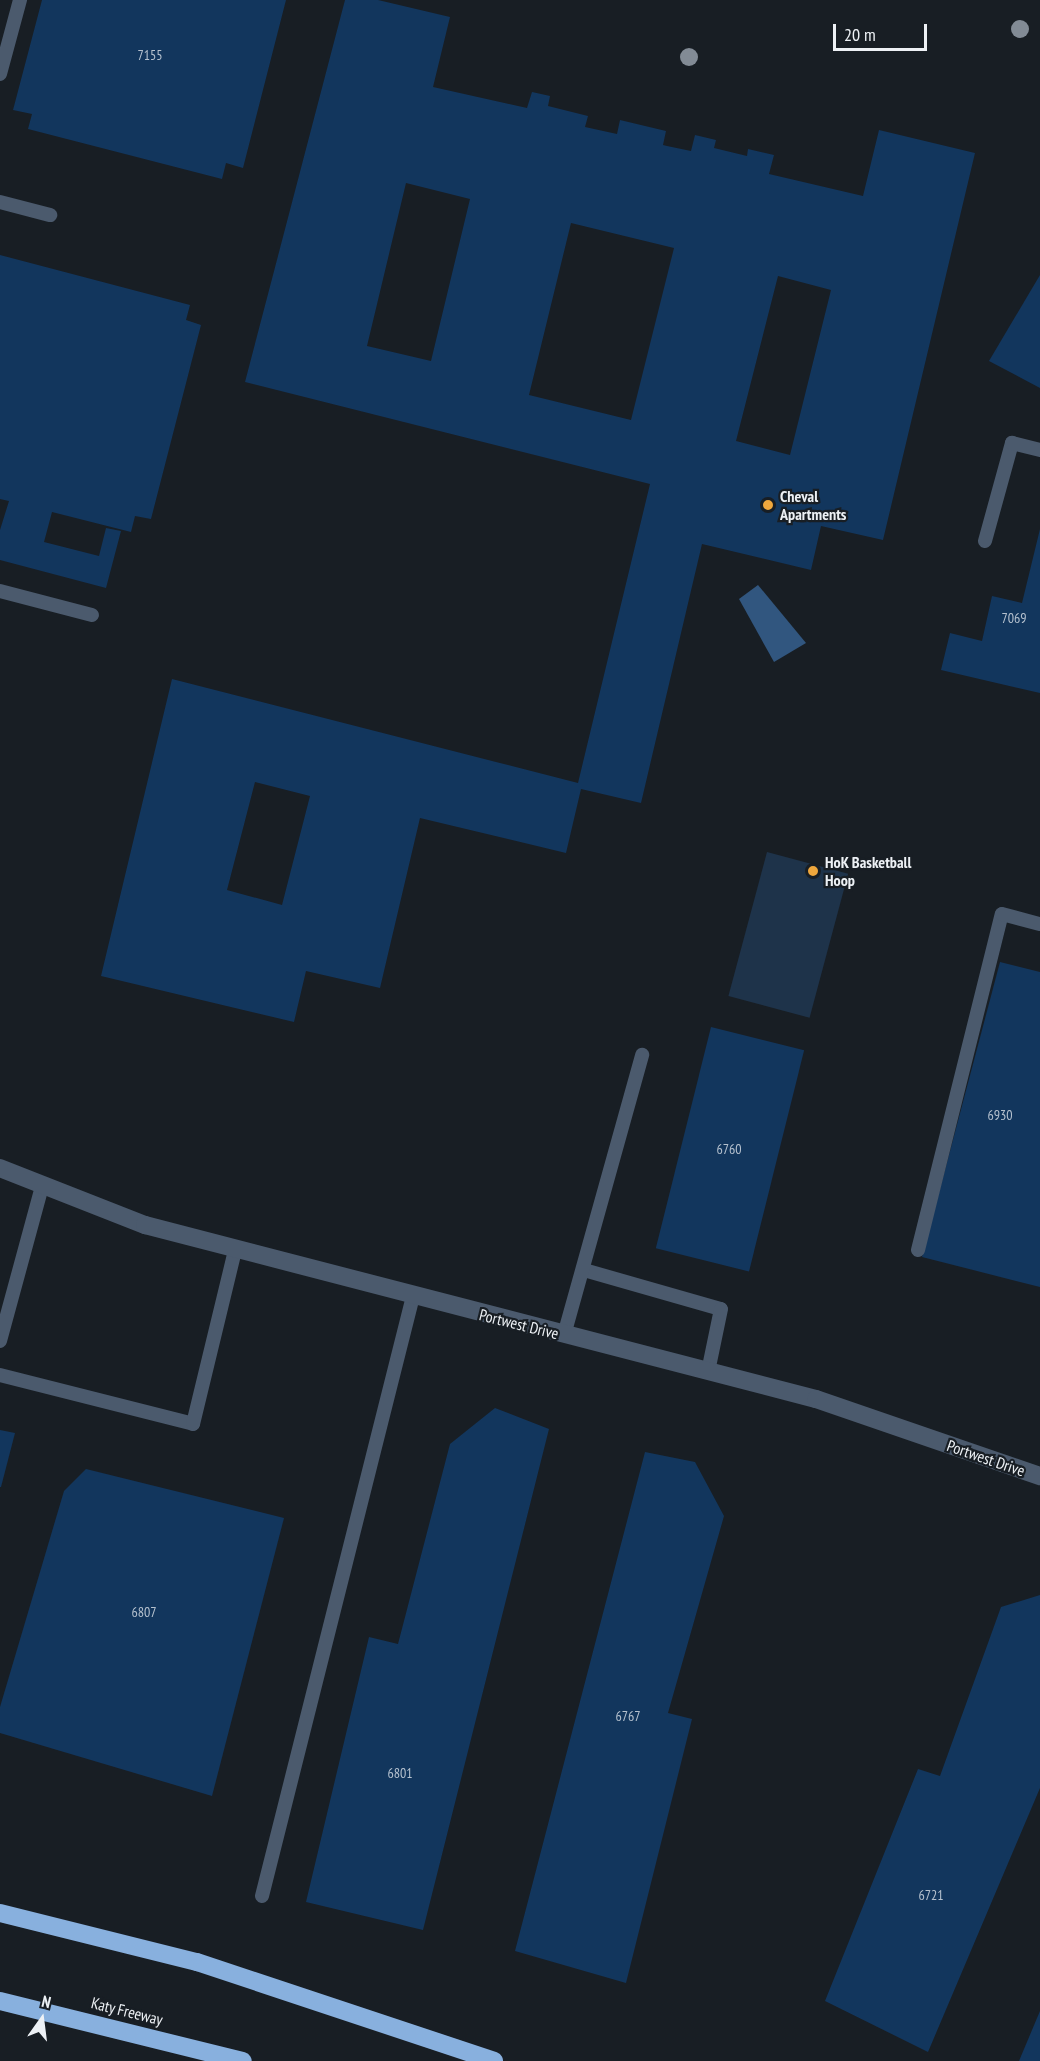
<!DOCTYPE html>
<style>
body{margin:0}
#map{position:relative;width:1040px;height:2061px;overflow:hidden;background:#181e24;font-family:"PT Sans Narrow",sans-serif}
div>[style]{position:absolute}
.green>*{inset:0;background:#1e334a;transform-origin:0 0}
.water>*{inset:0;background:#31567f}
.building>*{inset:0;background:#12365d;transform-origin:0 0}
.lane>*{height:14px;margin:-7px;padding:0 7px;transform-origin:7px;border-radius:7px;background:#4b5a6d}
.street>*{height:18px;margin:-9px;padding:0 9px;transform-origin:9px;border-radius:9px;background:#4b5a6d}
.highway>*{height:18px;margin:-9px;padding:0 9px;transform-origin:9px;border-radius:9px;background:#88b0de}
.trees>*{width:18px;height:18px;margin:-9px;border-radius:50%;background:#828b95}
.dots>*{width:16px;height:16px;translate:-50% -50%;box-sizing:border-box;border:3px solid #181e24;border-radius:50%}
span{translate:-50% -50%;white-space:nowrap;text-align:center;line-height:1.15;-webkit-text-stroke:4.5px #181e24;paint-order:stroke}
.number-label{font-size:14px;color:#b6c2cf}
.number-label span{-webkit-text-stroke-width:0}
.poi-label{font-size:16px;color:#edf1f5;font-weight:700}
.left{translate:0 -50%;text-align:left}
.street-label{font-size:16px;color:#edf1f5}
.north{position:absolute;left:12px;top:1989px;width:60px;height:60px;-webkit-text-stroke:4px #181e24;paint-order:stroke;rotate:14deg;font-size:16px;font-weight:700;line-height:24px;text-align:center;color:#edf1f5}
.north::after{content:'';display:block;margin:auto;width:21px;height:27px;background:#edf1f5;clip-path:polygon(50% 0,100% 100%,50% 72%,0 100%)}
.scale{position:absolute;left:833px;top:24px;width:94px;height:27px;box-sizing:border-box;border:3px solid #edf1f5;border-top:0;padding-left:8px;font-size:18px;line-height:21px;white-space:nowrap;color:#edf1f5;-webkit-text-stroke:4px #181e24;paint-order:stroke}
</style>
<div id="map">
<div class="green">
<div style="left:767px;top:852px;width:84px;height:149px;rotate:15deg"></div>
</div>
<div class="water">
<div style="clip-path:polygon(758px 585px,806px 643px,774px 662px,739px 599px)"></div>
</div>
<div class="building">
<div style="clip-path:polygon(42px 0,286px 0,243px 168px,226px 163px,222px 179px,28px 129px,32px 114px,13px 110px)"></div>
<div style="clip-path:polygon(evenodd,345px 0,378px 0,450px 17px,433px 87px,527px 108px,532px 92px,550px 96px,548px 106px,588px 116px,585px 127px,617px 134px,620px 120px,666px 131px,663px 145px,667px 146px,691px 151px,695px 135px,716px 140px,714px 148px,747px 156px,748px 149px,774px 155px,769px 174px,863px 196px,879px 130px,975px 153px,883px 540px,821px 526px,811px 570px,702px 544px,641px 803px,581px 789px,566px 853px,420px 818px,380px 988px,306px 971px,294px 1022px,101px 976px,172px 679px,578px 783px,650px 484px,245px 382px,345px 0,406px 183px,470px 199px,431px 361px,367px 346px,406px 183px,345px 0,571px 223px,674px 248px,631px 420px,529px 395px,571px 223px,345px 0,778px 276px,831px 290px,790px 455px,736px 441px,778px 276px,345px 0,255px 782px,310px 796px,282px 905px,227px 890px,255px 782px)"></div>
<div style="clip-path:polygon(0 255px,190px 305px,186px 320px,201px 325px,151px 519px,135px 516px,131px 532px,52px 512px,44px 542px,99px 556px,106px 528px,121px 531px,106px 588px,0 560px,0 530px,9px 501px,0 499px)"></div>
<div style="clip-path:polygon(1040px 275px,1040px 388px,989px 361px)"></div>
<div style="clip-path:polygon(1040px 529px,1040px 693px,941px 670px,950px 633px,982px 641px,992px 596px,1022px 603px)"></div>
<div style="clip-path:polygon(1000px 962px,1040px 972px,1040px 1287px,922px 1257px)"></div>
<div style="left:711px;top:1027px;width:96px;height:228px;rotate:14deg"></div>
<div style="clip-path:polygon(495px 1408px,549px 1429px,423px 1930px,306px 1902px,369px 1637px,398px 1644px,450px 1444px)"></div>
<div style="clip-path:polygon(0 1430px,15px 1433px,1px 1487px,0 1487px)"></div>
<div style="clip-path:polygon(645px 1452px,695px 1462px,724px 1516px,668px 1713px,692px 1719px,626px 1983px,515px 1951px)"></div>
<div style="clip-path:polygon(86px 1469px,284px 1518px,212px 1796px,0 1733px,0 1707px,64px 1491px)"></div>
<div style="clip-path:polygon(1040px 1595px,1040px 1788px,928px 2052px,825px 2001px,918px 1769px,940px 1776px,1001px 1607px)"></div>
<div style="clip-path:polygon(1040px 2011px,1040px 2061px,1019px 2061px)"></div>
</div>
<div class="lane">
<div style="left:0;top:74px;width:77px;rotate:-74.9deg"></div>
<div style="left:0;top:202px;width:52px;rotate:14.6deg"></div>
<div style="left:985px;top:541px;width:102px;rotate:-74.6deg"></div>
<div style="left:1012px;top:443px;width:29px;rotate:14deg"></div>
<div style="left:0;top:591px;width:95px;rotate:14.6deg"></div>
<div style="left:918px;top:1250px;width:346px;rotate:-76deg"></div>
<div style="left:1002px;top:914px;width:39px;rotate:15deg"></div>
<div style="left:584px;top:1270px;width:142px;rotate:15.9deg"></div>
<div style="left:721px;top:1309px;width:64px;rotate:101.7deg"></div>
<div style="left:564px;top:1335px;width:291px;rotate:-74.4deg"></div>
<div style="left:0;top:1341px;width:161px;rotate:-74.8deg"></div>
<div style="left:0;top:1375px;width:199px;rotate:14.2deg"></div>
<div style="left:193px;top:1424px;width:178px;rotate:-76.4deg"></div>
<div style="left:262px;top:1896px;width:619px;rotate:-75.87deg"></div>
</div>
<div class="street">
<div style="left:0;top:1168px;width:156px;rotate:21.5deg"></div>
<div style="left:145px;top:1225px;width:693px;rotate:14.54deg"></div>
<div style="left:816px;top:1399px;width:237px;rotate:19deg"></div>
</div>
<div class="highway">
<div style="left:0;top:1913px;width:203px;rotate:14deg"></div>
<div style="left:197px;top:1962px;width:313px;rotate:18.4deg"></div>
<div style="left:0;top:2001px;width:250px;rotate:13.9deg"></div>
</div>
<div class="trees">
<div style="left:1020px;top:29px"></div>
<div style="left:689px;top:57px"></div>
</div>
<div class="dots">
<div style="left:768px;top:505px;background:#efa73d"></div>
<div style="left:813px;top:871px;background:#efa73d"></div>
</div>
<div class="number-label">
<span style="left:150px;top:55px">7155</span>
<span style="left:1014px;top:618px">7069</span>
<span style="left:1000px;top:1115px">6930</span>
<span style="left:729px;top:1149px">6760</span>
<span style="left:144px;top:1612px">6807</span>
<span style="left:628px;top:1716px">6767</span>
<span style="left:400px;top:1773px">6801</span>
<span style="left:931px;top:1895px">6721</span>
</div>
<div class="poi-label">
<span class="left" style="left:780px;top:505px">Cheval<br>Apartments</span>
<span class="left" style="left:825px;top:871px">HoK Basketball<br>Hoop</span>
</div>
<div class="street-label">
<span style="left:519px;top:1324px;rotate:14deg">Portwest Drive</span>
<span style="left:986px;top:1458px;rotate:19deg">Portwest Drive</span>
<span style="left:127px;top:2011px;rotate:14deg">Katy Freeway</span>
</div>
<div class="north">N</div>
<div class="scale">20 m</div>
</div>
